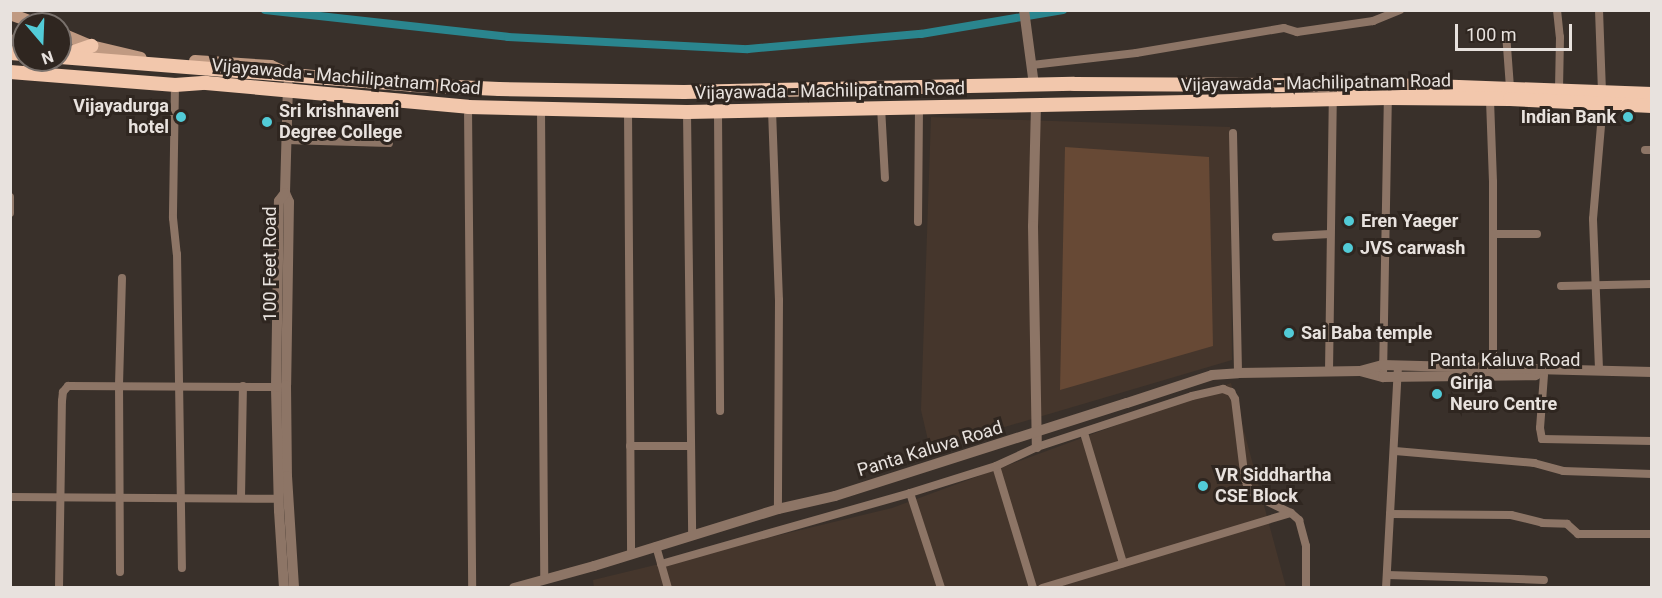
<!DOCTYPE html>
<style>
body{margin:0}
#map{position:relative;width:1662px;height:598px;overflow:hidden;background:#39302a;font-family:Roboto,sans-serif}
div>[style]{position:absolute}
.built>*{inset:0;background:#45362c}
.green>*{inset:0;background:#674935}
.canal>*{height:8px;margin:-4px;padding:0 4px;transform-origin:4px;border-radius:4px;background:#2a858e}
.minor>*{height:8px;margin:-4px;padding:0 4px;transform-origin:4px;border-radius:4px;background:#8d7566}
.tertiary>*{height:10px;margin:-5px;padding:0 5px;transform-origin:5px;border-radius:5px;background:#8d7566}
.secondary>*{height:12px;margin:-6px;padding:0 6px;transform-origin:6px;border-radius:6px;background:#c09a82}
.trunk>*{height:14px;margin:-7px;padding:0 7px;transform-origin:7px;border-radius:7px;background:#f2c7ac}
.tertiary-bridge>*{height:10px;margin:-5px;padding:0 5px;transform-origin:5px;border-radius:5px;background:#8d7566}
.dots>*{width:16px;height:16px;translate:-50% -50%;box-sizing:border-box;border:3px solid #2f2620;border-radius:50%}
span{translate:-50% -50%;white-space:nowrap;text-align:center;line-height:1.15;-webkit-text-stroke:6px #2f2620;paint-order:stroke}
.street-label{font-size:18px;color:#e8e2de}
.poi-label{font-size:18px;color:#e8e2de;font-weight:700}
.right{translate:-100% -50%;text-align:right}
.left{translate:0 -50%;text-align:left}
.frame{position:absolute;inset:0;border:12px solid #e8e2de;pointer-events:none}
.north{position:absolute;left:12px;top:12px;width:60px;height:60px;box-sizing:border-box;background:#2f2620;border:2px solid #79716c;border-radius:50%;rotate:161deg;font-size:16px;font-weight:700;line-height:24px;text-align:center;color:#e8e2de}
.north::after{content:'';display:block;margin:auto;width:21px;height:27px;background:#52cbd7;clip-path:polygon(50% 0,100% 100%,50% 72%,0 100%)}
.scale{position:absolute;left:1455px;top:24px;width:117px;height:27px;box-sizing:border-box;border:3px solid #e8e2de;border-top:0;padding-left:8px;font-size:18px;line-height:21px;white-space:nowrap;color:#e8e2de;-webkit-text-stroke:4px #2f2620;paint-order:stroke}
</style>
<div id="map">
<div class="built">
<div style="clip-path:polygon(931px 117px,1230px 127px,1232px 360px,930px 449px,921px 410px)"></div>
<div style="clip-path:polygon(1231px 383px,1286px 587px,594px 588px,593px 580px,892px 508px)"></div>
</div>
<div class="green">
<div style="clip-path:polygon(1065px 147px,1209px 157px,1213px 346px,1060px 390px)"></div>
</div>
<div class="canal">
<div style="left:265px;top:10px;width:244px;rotate:6.3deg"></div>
<div style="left:508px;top:37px;width:240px;rotate:2.9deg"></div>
<div style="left:748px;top:49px;width:174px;rotate:-5deg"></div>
<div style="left:921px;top:34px;width:144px;rotate:-9.6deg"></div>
</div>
<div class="minor">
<div style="left:1557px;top:10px;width:27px;rotate:84deg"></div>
<div style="left:1560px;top:37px;width:53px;rotate:91.1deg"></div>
<div style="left:1599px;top:10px;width:82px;rotate:87.9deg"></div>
<div style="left:1506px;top:33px;width:55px;rotate:85.8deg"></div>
<div style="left:10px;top:38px;width:15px;rotate:82deg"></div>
<div style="left:1032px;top:65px;width:105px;rotate:-6.6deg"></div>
<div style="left:1136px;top:53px;width:150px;rotate:-9.6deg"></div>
<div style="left:1284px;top:28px;width:14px;rotate:17deg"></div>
<div style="left:1297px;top:32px;width:77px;rotate:-8.2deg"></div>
<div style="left:1373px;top:21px;width:29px;rotate:-22deg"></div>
<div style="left:175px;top:85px;width:133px;rotate:90.9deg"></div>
<div style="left:173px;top:218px;width:36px;rotate:84deg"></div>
<div style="left:177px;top:254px;width:314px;rotate:89.1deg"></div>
<div style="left:1490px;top:100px;width:82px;rotate:87.9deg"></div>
<div style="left:1493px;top:182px;width:185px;rotate:90deg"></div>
<div style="left:468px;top:107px;width:481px;rotate:89.5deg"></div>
<div style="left:881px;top:107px;width:71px;rotate:86.8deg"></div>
<div style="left:541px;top:109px;width:470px;rotate:89.6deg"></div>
<div style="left:628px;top:110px;width:444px;rotate:89.6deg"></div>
<div style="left:772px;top:110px;width:190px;rotate:87.9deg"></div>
<div style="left:779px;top:300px;width:209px;rotate:90.3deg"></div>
<div style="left:687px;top:112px;width:424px;rotate:89.3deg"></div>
<div style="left:718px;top:112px;width:299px;rotate:89.6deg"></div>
<div style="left:1233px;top:133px;width:240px;rotate:88.8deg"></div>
<div style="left:286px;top:140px;width:103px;rotate:1.7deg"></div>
<div style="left:1645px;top:150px;width:7px"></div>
<div style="left:10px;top:197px;width:16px;rotate:90deg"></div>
<div style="left:918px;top:222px;width:116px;rotate:-89.5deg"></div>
<div style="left:1493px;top:234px;width:44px"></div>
<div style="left:1276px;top:237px;width:54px;rotate:-3.2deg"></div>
<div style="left:1561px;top:286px;width:91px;rotate:-1.3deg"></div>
<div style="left:1599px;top:369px;width:150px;rotate:-92.3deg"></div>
<div style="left:1593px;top:219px;width:116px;rotate:-85.1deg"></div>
<div style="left:1329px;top:372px;width:272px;rotate:-89.2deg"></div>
<div style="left:1544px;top:375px;width:53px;rotate:94.3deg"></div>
<div style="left:1540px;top:428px;width:11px;rotate:80deg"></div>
<div style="left:1542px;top:439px;width:110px;rotate:1deg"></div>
<div style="left:1383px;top:377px;width:279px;rotate:-89deg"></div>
<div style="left:1084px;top:433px;width:136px;rotate:73.3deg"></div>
<div style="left:630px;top:446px;width:61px"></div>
<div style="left:1395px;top:451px;width:140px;rotate:4.9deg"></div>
<div style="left:1534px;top:463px;width:30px;rotate:15deg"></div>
<div style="left:1563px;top:471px;width:89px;rotate:1.9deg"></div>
<div style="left:996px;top:466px;width:127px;rotate:73.1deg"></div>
<div style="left:910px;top:493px;width:100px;rotate:71.9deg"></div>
<div style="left:10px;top:497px;width:268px;rotate:0.4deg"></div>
<div style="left:241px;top:498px;width:112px;rotate:-89deg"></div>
<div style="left:1390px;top:514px;width:121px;rotate:0.5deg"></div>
<div style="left:1511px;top:515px;width:32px;rotate:14deg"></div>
<div style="left:1542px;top:523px;width:25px;rotate:2deg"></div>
<div style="left:1567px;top:524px;width:15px;rotate:42deg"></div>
<div style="left:1578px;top:534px;width:74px"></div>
<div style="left:656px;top:546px;width:44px;rotate:74.1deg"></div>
<div style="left:661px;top:564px;width:259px;rotate:-15.9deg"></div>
<div style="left:910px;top:493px;width:90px;rotate:-17.4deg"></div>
<div style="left:996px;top:466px;width:45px;rotate:-24.9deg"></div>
<div style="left:1037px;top:447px;width:163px;rotate:-18.2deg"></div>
<div style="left:1192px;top:396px;width:32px;rotate:-13deg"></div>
<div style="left:1223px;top:389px;width:9px;rotate:21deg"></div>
<div style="left:1231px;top:392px;width:8px;rotate:60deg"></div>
<div style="left:1235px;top:399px;width:82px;rotate:83deg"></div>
<div style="left:1245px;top:480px;width:10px;rotate:66deg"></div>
<div style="left:1249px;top:489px;width:12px;rotate:42deg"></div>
<div style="left:1258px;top:497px;width:37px;rotate:26deg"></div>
<div style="left:1291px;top:513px;width:11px;rotate:41deg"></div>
<div style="left:1299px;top:520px;width:27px;rotate:75deg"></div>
<div style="left:1306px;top:546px;width:42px;rotate:90deg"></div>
<div style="left:120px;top:572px;width:187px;rotate:-90.3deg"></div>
<div style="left:119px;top:385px;width:107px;rotate:-88.4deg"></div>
<div style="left:1387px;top:575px;width:157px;rotate:1.8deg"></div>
<div style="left:59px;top:588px;width:187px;rotate:-89.1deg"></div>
<div style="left:62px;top:401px;width:9px;rotate:-84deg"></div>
<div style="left:63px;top:392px;width:8px;rotate:-50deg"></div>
<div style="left:68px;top:386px;width:208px;rotate:0.3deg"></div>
<div style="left:1042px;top:588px;width:260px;rotate:-16.8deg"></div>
<div style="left:1386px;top:588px;width:223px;rotate:-86.9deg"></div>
</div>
<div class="tertiary">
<div style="left:1024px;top:10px;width:76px;rotate:82.4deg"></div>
<div style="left:288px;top:85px;width:108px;rotate:91.6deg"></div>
<div style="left:285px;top:193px;width:10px;rotate:66deg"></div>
<div style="left:289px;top:202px;width:183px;rotate:90.9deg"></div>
<div style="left:286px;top:385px;width:91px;rotate:89.4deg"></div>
<div style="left:287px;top:476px;width:112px;rotate:86.4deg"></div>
<div style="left:1036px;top:105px;width:121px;rotate:91.4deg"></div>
<div style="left:1033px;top:226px;width:221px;rotate:89deg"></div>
<div style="left:1360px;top:371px;width:24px;rotate:15deg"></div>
<div style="left:1383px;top:377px;width:153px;rotate:-0.7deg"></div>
<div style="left:1127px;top:403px;width:89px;rotate:-18.2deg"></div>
<div style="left:1212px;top:375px;width:26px;rotate:-4deg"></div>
<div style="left:1238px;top:373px;width:122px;rotate:-0.9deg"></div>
<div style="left:1360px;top:371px;width:23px;rotate:-15deg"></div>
<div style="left:1382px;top:365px;width:270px;rotate:1.5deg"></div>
<div style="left:284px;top:588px;width:77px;rotate:-93.7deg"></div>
<div style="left:279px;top:511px;width:124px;rotate:-91.4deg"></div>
<div style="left:276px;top:387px;width:186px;rotate:-89.1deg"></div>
<div style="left:279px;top:201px;width:10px;rotate:-53deg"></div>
<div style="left:514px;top:588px;width:83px;rotate:-15.4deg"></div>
<div style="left:594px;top:566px;width:193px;rotate:-17.2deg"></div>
<div style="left:778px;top:509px;width:58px;rotate:-12.8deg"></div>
</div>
<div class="secondary">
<div style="left:10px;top:14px;width:29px;rotate:20deg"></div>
<div style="left:60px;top:33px;width:34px;rotate:23deg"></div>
<div style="left:91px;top:46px;width:51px;rotate:13.5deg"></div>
<div style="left:195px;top:61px;width:76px;rotate:3.8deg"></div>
<div style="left:271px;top:66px;width:19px;rotate:25deg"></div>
</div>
<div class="trunk">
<div style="left:10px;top:53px;width:14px;rotate:4deg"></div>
<div style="left:65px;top:55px;width:28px;rotate:-19deg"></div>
<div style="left:60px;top:57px;width:353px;rotate:4.5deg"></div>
<div style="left:412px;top:85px;width:87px;rotate:2.6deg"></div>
<div style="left:499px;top:89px;width:185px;rotate:0.9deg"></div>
<div style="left:684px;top:92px;width:390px;rotate:-1.2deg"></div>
<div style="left:1074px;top:84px;width:358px;rotate:0.3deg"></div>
<div style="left:1432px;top:86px;width:220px;rotate:2.1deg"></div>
<div style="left:10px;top:72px;width:166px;rotate:4.5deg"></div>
<div style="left:175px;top:85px;width:31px;rotate:-4deg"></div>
<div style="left:206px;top:83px;width:263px;rotate:5.2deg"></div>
<div style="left:468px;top:107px;width:219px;rotate:1.3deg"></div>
<div style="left:687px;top:112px;width:701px;rotate:-1.14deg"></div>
<div style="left:1388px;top:98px;width:122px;rotate:0.5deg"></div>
<div style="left:1510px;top:99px;width:142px;rotate:2.8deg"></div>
</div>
<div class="tertiary-bridge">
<div style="left:835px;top:496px;width:306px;rotate:-17.7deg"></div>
</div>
<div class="dots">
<div style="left:181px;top:117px;background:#52cbd7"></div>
<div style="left:1628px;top:117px;background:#52cbd7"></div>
<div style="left:267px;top:122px;background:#52cbd7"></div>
<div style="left:1349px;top:221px;background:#52cbd7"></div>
<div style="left:1348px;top:248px;background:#52cbd7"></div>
<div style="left:1289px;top:333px;background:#52cbd7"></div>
<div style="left:1437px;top:394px;background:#52cbd7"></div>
<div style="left:1203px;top:486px;background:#52cbd7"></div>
</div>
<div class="street-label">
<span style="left:346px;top:77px;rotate:5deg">Vijayawada - Machilipatnam Road</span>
<span style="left:1316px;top:83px;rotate:-1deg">Vijayawada - Machilipatnam Road</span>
<span style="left:830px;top:91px;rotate:-1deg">Vijayawada - Machilipatnam Road</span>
<span style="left:270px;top:264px;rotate:-90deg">100 Feet Road</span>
<span style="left:1505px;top:360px">Panta Kaluva Road</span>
<span style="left:930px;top:449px;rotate:-17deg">Panta Kaluva Road</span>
</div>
<div class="poi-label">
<span class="right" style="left:169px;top:117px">Vijayadurga<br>hotel</span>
<span class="left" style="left:279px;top:122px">Sri krishnaveni<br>Degree College</span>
<span class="right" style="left:1616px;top:117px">Indian Bank</span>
<span class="left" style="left:1361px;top:221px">Eren Yaeger</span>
<span class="left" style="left:1360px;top:248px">JVS carwash</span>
<span class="left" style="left:1301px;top:333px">Sai Baba temple</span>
<span class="left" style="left:1450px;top:394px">Girija<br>Neuro Centre</span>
<span class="left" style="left:1215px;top:486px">VR Siddhartha<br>CSE Block</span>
</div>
<div class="frame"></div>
<div class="north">N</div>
<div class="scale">100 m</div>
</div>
